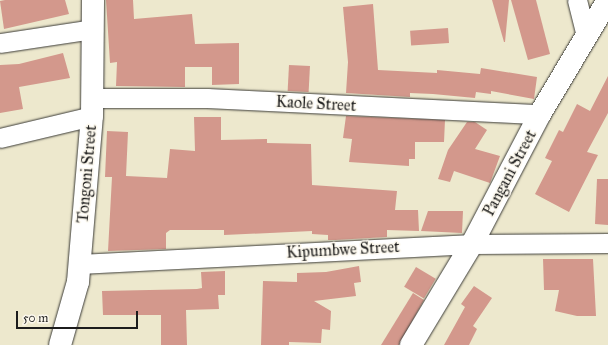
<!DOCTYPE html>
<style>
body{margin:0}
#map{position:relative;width:608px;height:345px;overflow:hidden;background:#ede8cd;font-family:"IM FELL Great Primer",serif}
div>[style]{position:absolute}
.building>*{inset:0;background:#d3988c;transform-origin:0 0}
.roads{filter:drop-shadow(0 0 1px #3b3b37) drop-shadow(0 0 1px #3b3b37)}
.street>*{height:19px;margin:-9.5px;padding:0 9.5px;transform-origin:9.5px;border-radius:9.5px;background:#fff}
.secondary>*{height:22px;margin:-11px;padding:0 11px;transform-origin:11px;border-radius:11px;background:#fff}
span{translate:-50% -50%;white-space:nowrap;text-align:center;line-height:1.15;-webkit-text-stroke:3px #fbf7ec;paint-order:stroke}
.street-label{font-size:16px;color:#1c1c1c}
.scale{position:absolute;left:16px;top:311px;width:122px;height:18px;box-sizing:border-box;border:2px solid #1c1c1c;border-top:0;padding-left:5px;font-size:12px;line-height:14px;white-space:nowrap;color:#1c1c1c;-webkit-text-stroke:3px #fbf7ec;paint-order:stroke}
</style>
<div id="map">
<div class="building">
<div style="clip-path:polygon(5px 0,65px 0,69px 14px,4px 29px,0 1px)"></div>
<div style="clip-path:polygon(106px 0,133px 0,134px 19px,192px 14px,195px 44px,239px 43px,239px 84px,212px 85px,212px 67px,185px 67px,185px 87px,116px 86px,117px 62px,110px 63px)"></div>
<div style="clip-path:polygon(492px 0,509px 0,505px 42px,504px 42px)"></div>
<div style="clip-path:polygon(511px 0,536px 0,550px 54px,528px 60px)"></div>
<div style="clip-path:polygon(373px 4px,378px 70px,437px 73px,437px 70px,480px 74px,481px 68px,537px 77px,534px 99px,491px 91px,491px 94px,476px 92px,475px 98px,433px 94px,410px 93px,410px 97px,346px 93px,348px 62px,343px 7px)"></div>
<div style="left:448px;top:28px;width:15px;height:38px;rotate:86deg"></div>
<div style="clip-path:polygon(63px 53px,70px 78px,19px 87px,23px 109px,0 113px,0 65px,19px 64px)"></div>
<div style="left:289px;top:65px;width:21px;height:26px;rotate:3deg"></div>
<div style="clip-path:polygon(608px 76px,608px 113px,587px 152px,598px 155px,569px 212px,535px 194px,552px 161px,545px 158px,559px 130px,563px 132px,577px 104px,590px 111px)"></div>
<div style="clip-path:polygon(346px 116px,445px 120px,444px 142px,415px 142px,415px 159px,409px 159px,409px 166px,349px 162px,352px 139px,343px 138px)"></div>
<div style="clip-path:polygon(194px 117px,221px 117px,221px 140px,267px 139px,267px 143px,311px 144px,312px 185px,397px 191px,395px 210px,418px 210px,419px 231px,387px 230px,387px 237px,335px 240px,328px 240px,328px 235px,312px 234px,312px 231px,224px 235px,224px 230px,170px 230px,166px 233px,166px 249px,108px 251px,112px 177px,105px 177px,107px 131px,128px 132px,126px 176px,167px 178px,170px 149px,195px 151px)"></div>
<div style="clip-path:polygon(467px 122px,475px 122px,487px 130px,475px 149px,500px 156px,490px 183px,454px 171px,450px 182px,438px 179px,448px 150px)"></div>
<div style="clip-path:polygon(597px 179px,608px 179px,608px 225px,595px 224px)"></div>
<div style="clip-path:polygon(428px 211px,463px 211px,462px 233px,421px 231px)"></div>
<div style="clip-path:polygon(543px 259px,593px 259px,596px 316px,577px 316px,555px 311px,559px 290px,544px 290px)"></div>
<div style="clip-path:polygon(359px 266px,361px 282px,354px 283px,356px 296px,314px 301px,331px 311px,330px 330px,322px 329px,321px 343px,289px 342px,289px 345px,261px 345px,263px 281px,297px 282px,297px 273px,326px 272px)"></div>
<div style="left:416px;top:267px;width:23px;height:23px;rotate:31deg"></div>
<div style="clip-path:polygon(225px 271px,225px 295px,218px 295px,219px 309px,186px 310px,187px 345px,161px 345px,161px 315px,103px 315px,102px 291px,197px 289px,202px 288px,201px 272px)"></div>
<div style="clip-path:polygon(474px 286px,492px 298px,473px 326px,477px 329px,469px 345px,444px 345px,465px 307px,461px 304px)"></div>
<div style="clip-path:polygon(413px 293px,424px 300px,399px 345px,381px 345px)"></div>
</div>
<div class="roads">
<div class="street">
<div style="left:577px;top:0;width:37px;rotate:76deg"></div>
<div style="left:0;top:43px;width:94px;rotate:-8.6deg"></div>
<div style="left:92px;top:98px;width:115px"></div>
<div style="left:207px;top:98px;width:333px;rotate:2.8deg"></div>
<div style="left:0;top:138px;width:95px;rotate:-13.4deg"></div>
<div style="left:79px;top:264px;width:394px;rotate:-2.9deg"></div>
<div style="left:472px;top:244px;width:136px;rotate:-0.4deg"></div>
</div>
<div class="secondary">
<div style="left:60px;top:345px;width:66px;rotate:-74.1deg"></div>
<div style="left:78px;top:282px;width:167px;rotate:-85.2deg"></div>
<div style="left:92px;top:116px;width:116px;rotate:-89.5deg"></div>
<div style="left:411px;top:345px;width:118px;rotate:-58.9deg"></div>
<div style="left:472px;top:244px;width:147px;rotate:-62.4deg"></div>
<div style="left:540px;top:114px;width:133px;rotate:-59.2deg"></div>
</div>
</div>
<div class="street-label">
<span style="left:316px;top:104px;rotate:3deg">Kaole Street</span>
<span style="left:510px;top:173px;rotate:-62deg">Pangani Street</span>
<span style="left:87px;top:174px;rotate:-85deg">Tongoni Street</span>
<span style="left:343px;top:250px;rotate:-3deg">Kipumbwe Street</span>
</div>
<div class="scale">50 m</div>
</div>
